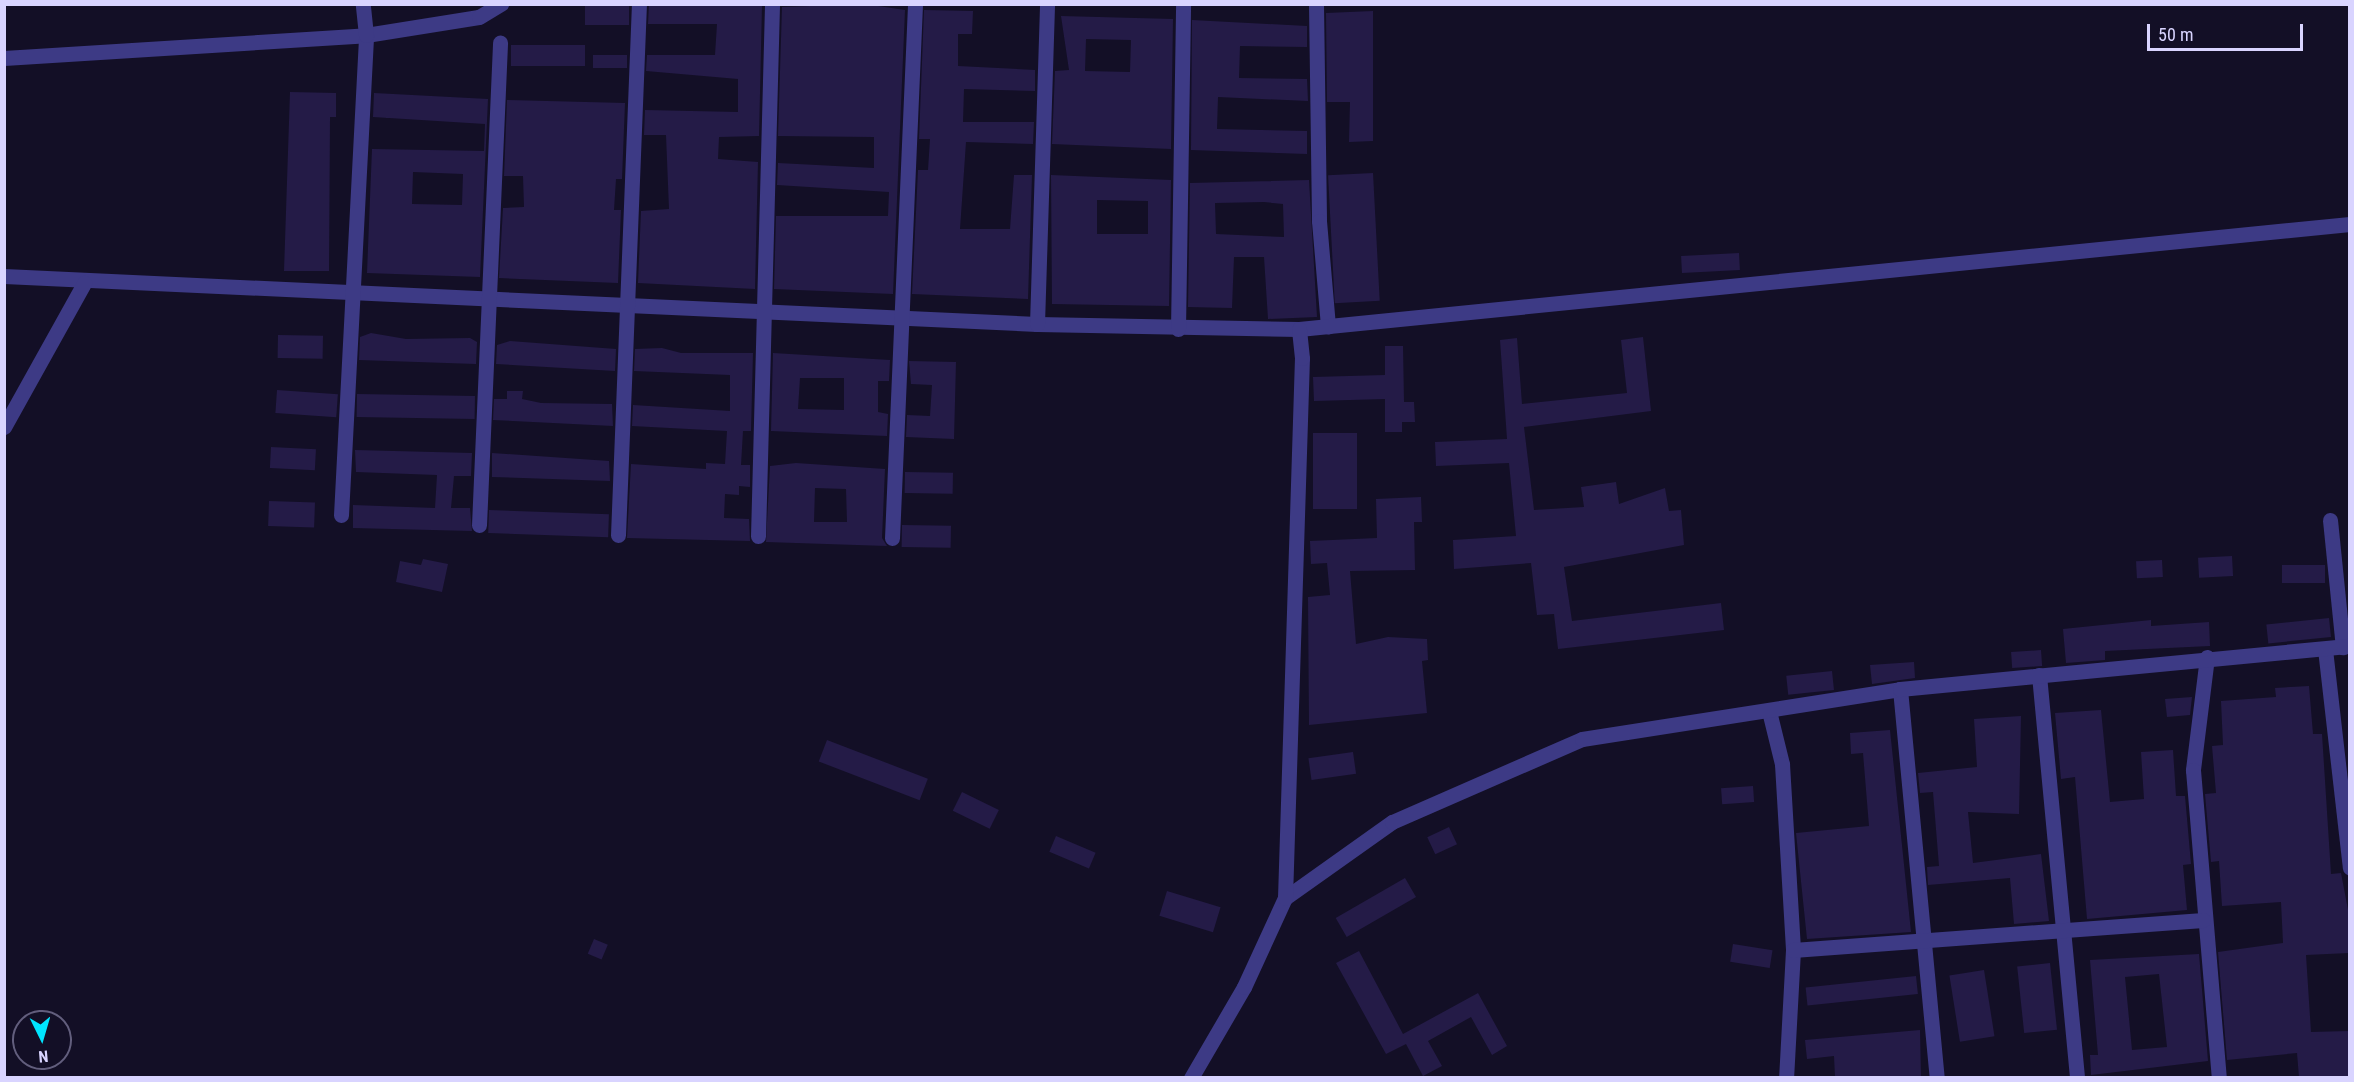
<!DOCTYPE html>
<style>
body{margin:0}
#map{position:relative;width:2354px;height:1082px;overflow:hidden;background:#130f26;font-family:"Roboto Condensed",sans-serif}
div>[style]{position:absolute}
.building>*{inset:0;background:#241b47;transform-origin:0 0}
.minor>*{height:15px;margin:-7.5px;padding:0 7.5px;transform-origin:7.5px;border-radius:7.5px;background:#3d3a85}
span{translate:-50% -50%;white-space:nowrap;text-align:center;line-height:1.15;-webkit-text-stroke:6px #130f26;paint-order:stroke}
.frame{position:absolute;inset:0;border:6px solid #d9d4ff;pointer-events:none}
.north{position:absolute;left:12px;top:1010px;width:60px;height:60px;box-sizing:border-box;background:#130f26;border:2px solid #625e7d;border-radius:50%;rotate:175deg;font-size:16px;font-weight:700;line-height:24px;text-align:center;color:#d9d4ff}
.north::after{content:'';display:block;margin:auto;width:21px;height:27px;background:#00e5ff;clip-path:polygon(50% 0,100% 100%,50% 72%,0 100%)}
.scale{position:absolute;left:2147px;top:24px;width:156px;height:27px;box-sizing:border-box;border:3px solid #d9d4ff;border-top:0;padding-left:8px;font-size:18px;line-height:21px;white-space:nowrap;color:#d9d4ff;-webkit-text-stroke:4px #130f26;paint-order:stroke}
</style>
<div id="map">
<div class="building">
<div style="left:585px;top:4px;width:44px;height:21px"></div>
<div style="clip-path:polygon(649px 4px,762px 5px,759px 136px,719px 137px,718px 159px,758px 162px,755px 289px,638px 283px,641px 211px,669px 209px,666px 135px,644px 135px,645px 110px,738px 112px,738px 79px,646px 71px,647px 55px,715px 55px,717px 24px,648px 24px)"></div>
<div style="clip-path:polygon(865px 4px,905px 10px,893px 294px,774px 289px,776px 216px,888px 216px,889px 192px,777px 185px,778px 163px,874px 168px,874px 137px,778px 136px,782px 7px)"></div>
<div style="clip-path:polygon(924px 10px,973px 11px,972px 34px,958px 34px,958px 66px,1035px 70px,1035px 91px,964px 89px,963px 122px,1034px 122px,1033px 144px,966px 142px,960px 229px,1010px 229px,1014px 175px,1032px 175px,1028px 299px,912px 294px,918px 170px,928px 170px,930px 139px,919px 139px)"></div>
<div style="clip-path:polygon(1373px 11px,1373px 141px,1349px 142px,1350px 102px,1327px 102px,1326px 13px)"></div>
<div style="clip-path:polygon(evenodd,1061px 16px,1173px 19px,1171px 149px,1052px 144px,1055px 71px,1069px 70px,1061px 16px,1086px 39px,1131px 40px,1130px 72px,1085px 71px,1086px 39px)"></div>
<div style="clip-path:polygon(1192px 20px,1307px 26px,1307px 47px,1240px 46px,1239px 78px,1307px 79px,1308px 101px,1218px 97px,1217px 129px,1307px 131px,1307px 154px,1191px 150px)"></div>
<div style="left:511px;top:45px;width:74px;height:21px"></div>
<div style="left:593px;top:55px;width:34px;height:13px"></div>
<div style="clip-path:polygon(290px 92px,336px 93px,336px 117px,330px 117px,329px 271px,284px 271px)"></div>
<div style="clip-path:polygon(evenodd,374px 93px,488px 99px,480px 277px,367px 273px,372px 149px,484px 151px,485px 124px,373px 117px,374px 93px,413px 172px,463px 174px,462px 205px,412px 204px,413px 172px)"></div>
<div style="clip-path:polygon(507px 100px,625px 103px,622px 179px,616px 179px,614px 210px,621px 210px,618px 283px,499px 278px,503px 208px,524px 207px,523px 176px,504px 176px)"></div>
<div style="left:1373px;top:173px;width:128px;height:45px;rotate:87deg"></div>
<div style="clip-path:polygon(evenodd,1051px 175px,1171px 180px,1169px 306px,1052px 304px,1051px 175px,1097px 200px,1148px 201px,1148px 234px,1097px 234px,1097px 200px)"></div>
<div style="clip-path:polygon(evenodd,1309px 180px,1317px 317px,1268px 319px,1264px 257px,1234px 257px,1232px 308px,1188px 307px,1190px 183px,1309px 180px,1264px 202px,1283px 204px,1284px 237px,1216px 234px,1215px 203px,1264px 202px)"></div>
<div style="left:1739px;top:253px;width:17px;height:58px;rotate:87deg"></div>
<div style="clip-path:polygon(371px 333px,406px 339px,470px 338px,477px 342px,476px 364px,359px 360px,360px 337px)"></div>
<div style="left:278px;top:335px;width:45px;height:23px;rotate:1deg"></div>
<div style="clip-path:polygon(1643px 337px,1651px 411px,1524px 427px,1534px 510px,1584px 507px,1581px 487px,1616px 482px,1619px 504px,1665px 488px,1669px 511px,1681px 510px,1684px 545px,1564px 567px,1572px 621px,1721px 603px,1724px 630px,1558px 649px,1554px 614px,1537px 615px,1531px 563px,1454px 569px,1453px 540px,1516px 536px,1509px 463px,1436px 466px,1435px 442px,1507px 439px,1500px 340px,1517px 338px,1522px 404px,1627px 393px,1621px 340px)"></div>
<div style="clip-path:polygon(510px 341px,616px 349px,615px 371px,496px 364px,497px 345px)"></div>
<div style="clip-path:polygon(1385px 346px,1403px 346px,1404px 402px,1414px 402px,1415px 422px,1402px 422px,1402px 432px,1385px 432px,1385px 399px,1314px 401px,1313px 377px,1385px 375px)"></div>
<div style="clip-path:polygon(662px 348px,681px 353px,753px 353px,751px 431px,743px 431px,741px 465px,750px 465px,750px 487px,739px 486px,739px 495px,725px 494px,724px 518px,749px 519px,750px 541px,627px 538px,631px 464px,706px 469px,706px 463px,725px 464px,727px 431px,632px 426px,633px 405px,730px 411px,730px 375px,634px 371px,635px 349px)"></div>
<div style="clip-path:polygon(evenodd,773px 353px,890px 360px,889px 381px,878px 381px,878px 412px,888px 414px,887px 436px,771px 431px,773px 353px,800px 378px,844px 378px,844px 410px,798px 409px,800px 378px)"></div>
<div style="clip-path:polygon(909px 361px,956px 362px,954px 439px,906px 437px,907px 415px,930px 416px,932px 385px,911px 384px)"></div>
<div style="left:277px;top:390px;width:61px;height:23px;rotate:4deg"></div>
<div style="clip-path:polygon(507px 391px,523px 391px,522px 399px,541px 403px,612px 404px,613px 426px,493px 420px,494px 399px,507px 399px)"></div>
<div style="left:357px;top:394px;width:118px;height:23px;rotate:1deg"></div>
<div style="left:1313px;top:433px;width:44px;height:76px"></div>
<div style="left:271px;top:447px;width:45px;height:21px;rotate:3deg"></div>
<div style="clip-path:polygon(355px 450px,472px 453px,471px 476px,454px 476px,451px 508px,470px 508px,472px 531px,353px 528px,353px 505px,435px 508px,437px 475px,356px 472px)"></div>
<div style="clip-path:polygon(492px 453px,609px 461px,610px 481px,492px 477px)"></div>
<div style="clip-path:polygon(evenodd,796px 463px,885px 469px,882px 538px,887px 546px,766px 542px,770px 466px,796px 463px,815px 488px,846px 489px,847px 522px,814px 522px,815px 488px)"></div>
<div style="left:905px;top:472px;width:48px;height:21px;rotate:1deg"></div>
<div style="clip-path:polygon(1421px 497px,1422px 522px,1414px 522px,1415px 570px,1350px 571px,1356px 644px,1388px 637px,1427px 639px,1428px 660px,1422px 661px,1427px 713px,1309px 725px,1308px 597px,1330px 595px,1327px 563px,1311px 564px,1310px 541px,1377px 538px,1376px 499px)"></div>
<div style="left:269px;top:501px;width:46px;height:25px;rotate:2deg"></div>
<div style="left:489px;top:510px;width:120px;height:23px;rotate:2deg"></div>
<div style="left:902px;top:525px;width:49px;height:22px;rotate:1deg"></div>
<div style="left:2232px;top:556px;width:20px;height:34px;rotate:87deg"></div>
<div style="clip-path:polygon(423px 559px,448px 564px,442px 592px,396px 582px,400px 561px,421px 565px)"></div>
<div style="left:2162px;top:560px;width:17px;height:26px;rotate:87deg"></div>
<div style="left:2325px;top:565px;width:18px;height:43px;rotate:90deg"></div>
<div style="left:2329px;top:618px;width:19px;height:63px;rotate:84deg"></div>
<div style="clip-path:polygon(2151px 620px,2151px 626px,2209px 622px,2210px 646px,2105px 651px,2105px 660px,2066px 663px,2063px 629px)"></div>
<div style="left:2041px;top:650px;width:16px;height:30px;rotate:86deg"></div>
<div style="clip-path:polygon(1914px 662px,1915px 678px,1872px 684px,1870px 665px)"></div>
<div style="left:1832px;top:671px;width:19px;height:46px;rotate:84deg"></div>
<div style="clip-path:polygon(2309px 686px,2313px 734px,2322px 734px,2331px 874px,2341px 873px,2349px 915px,2349px 953px,2306px 955px,2311px 1032px,2349px 1031px,2349px 1077px,2299px 1077px,2297px 1053px,2227px 1060px,2218px 952px,2283px 943px,2281px 902px,2222px 906px,2219px 861px,2211px 862px,2205px 794px,2216px 793px,2212px 746px,2223px 745px,2221px 701px,2276px 697px,2275px 688px)"></div>
<div style="clip-path:polygon(2192px 697px,2190px 715px,2167px 717px,2165px 699px)"></div>
<div style="clip-path:polygon(2101px 710px,2110px 802px,2144px 799px,2141px 752px,2173px 750px,2176px 796px,2185px 796px,2191px 864px,2183px 865px,2187px 910px,2087px 919px,2075px 777px,2061px 779px,2055px 713px)"></div>
<div style="clip-path:polygon(2021px 716px,2019px 814px,1968px 812px,1973px 863px,2041px 854px,2049px 921px,2014px 924px,2010px 878px,1928px 885px,1927px 867px,1939px 866px,1933px 792px,1920px 793px,1918px 773px,1977px 767px,1974px 719px)"></div>
<div style="clip-path:polygon(1890px 730px,1911px 932px,1807px 939px,1796px 833px,1869px 826px,1863px 753px,1851px 754px,1850px 733px)"></div>
<div style="left:827px;top:740px;width:108px;height:23px;rotate:21deg"></div>
<div style="left:1353px;top:752px;width:22px;height:45px;rotate:82deg"></div>
<div style="left:1753px;top:786px;width:16px;height:32px;rotate:86deg"></div>
<div style="left:962px;top:792px;width:41px;height:21px;rotate:26deg"></div>
<div style="left:1449px;top:827px;width:19px;height:24px;rotate:65deg"></div>
<div style="left:1056px;top:836px;width:43px;height:17px;rotate:23deg"></div>
<div style="left:1405px;top:878px;width:22px;height:80px;rotate:60deg"></div>
<div style="left:1167px;top:891px;width:56px;height:26px;rotate:17deg"></div>
<div style="left:594px;top:939px;width:15px;height:16px;rotate:23deg"></div>
<div style="left:1733px;top:944px;width:40px;height:18px;rotate:9deg"></div>
<div style="clip-path:polygon(1359px 951px,1403px 1034px,1478px 993px,1507px 1046px,1492px 1055px,1471px 1017px,1428px 1041px,1442px 1066px,1423px 1076px,1406px 1044px,1386px 1054px,1336px 963px)"></div>
<div style="clip-path:polygon(evenodd,2199px 954px,2208px 1061px,2091px 1075px,2090px 1055px,2098px 1055px,2090px 960px,2199px 954px,2159px 974px,2167px 1047px,2132px 1050px,2125px 977px,2159px 974px)"></div>
<div style="left:2050px;top:963px;width:67px;height:33px;rotate:84deg"></div>
<div style="left:1984px;top:970px;width:67px;height:35px;rotate:81deg"></div>
<div style="left:1916px;top:976px;width:18px;height:111px;rotate:84deg"></div>
<div style="clip-path:polygon(1920px 1030px,1921px 1077px,1835px 1077px,1834px 1056px,1807px 1059px,1805px 1040px)"></div>
</div>
<div class="minor">
<div style="left:1316px;top:4px;width:217px;rotate:89.2deg"></div>
<div style="left:1319px;top:221px;width:106px;rotate:85.1deg"></div>
<div style="left:4px;top:58px;width:363px;rotate:-3.6deg"></div>
<div style="left:366px;top:35px;width:114px;rotate:-9.1deg"></div>
<div style="left:479px;top:17px;width:26px;rotate:-31deg"></div>
<div style="left:4px;top:276px;width:1034px;rotate:2.66deg"></div>
<div style="left:1037px;top:324px;width:262px;rotate:1.1deg"></div>
<div style="left:1299px;top:329px;width:1056px;rotate:-5.71deg"></div>
<div style="left:1037px;top:324px;width:320px;rotate:-88.2deg"></div>
<div style="left:1178px;top:329px;width:325px;rotate:-89.1deg"></div>
<div style="left:4px;top:427px;width:165px;rotate:-60.9deg"></div>
<div style="left:341px;top:515px;width:481px;rotate:-87deg"></div>
<div style="left:366px;top:35px;width:31px;rotate:-96deg"></div>
<div style="left:2330px;top:520px;width:128px;rotate:84.2deg"></div>
<div style="left:479px;top:525px;width:483px;rotate:-87.5deg"></div>
<div style="left:618px;top:535px;width:531px;rotate:-87.74deg"></div>
<div style="left:758px;top:536px;width:532px;rotate:-88.49deg"></div>
<div style="left:892px;top:538px;width:534px;rotate:-87.53deg"></div>
<div style="left:2325px;top:649px;width:220px;rotate:83.5deg"></div>
<div style="left:2207px;top:657px;width:114px;rotate:97.1deg"></div>
<div style="left:2193px;top:770px;width:309px;rotate:85.2deg"></div>
<div style="left:2039px;top:675px;width:405px;rotate:84.6deg"></div>
<div style="left:1900px;top:689px;width:391px;rotate:84.6deg"></div>
<div style="left:1769px;top:711px;width:55px;rotate:76.2deg"></div>
<div style="left:1782px;top:764px;width:186px;rotate:86.6deg"></div>
<div style="left:1793px;top:950px;width:128px;rotate:93.1deg"></div>
<div style="left:1285px;top:898px;width:131px;rotate:-35.4deg"></div>
<div style="left:1392px;top:822px;width:207px;rotate:-23.6deg"></div>
<div style="left:1582px;top:739px;width:322px;rotate:-8.9deg"></div>
<div style="left:1900px;top:689px;width:452px;rotate:-5.5deg"></div>
<div style="left:1793px;top:950px;width:411px;rotate:-4.2deg"></div>
<div style="left:1191px;top:1078px;width:105px;rotate:-59.8deg"></div>
<div style="left:1244px;top:987px;width:98px;rotate:-65.3deg"></div>
<div style="left:1285px;top:898px;width:540px;rotate:-88.2deg"></div>
<div style="left:1302px;top:358px;width:29px;rotate:-96deg"></div>
</div>
<div class="frame"></div>
<div class="north">N</div>
<div class="scale">50 m</div>
</div>
